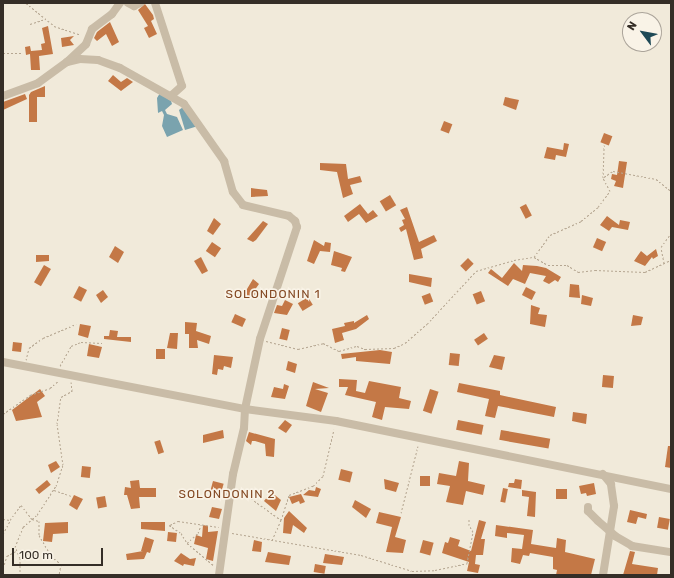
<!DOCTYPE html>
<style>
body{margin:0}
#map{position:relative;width:674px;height:578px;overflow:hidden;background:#f1eada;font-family:Rubik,sans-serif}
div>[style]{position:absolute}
.water>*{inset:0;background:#7aa3ae}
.building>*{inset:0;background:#c47846;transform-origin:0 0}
.path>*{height:1px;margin-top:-0.5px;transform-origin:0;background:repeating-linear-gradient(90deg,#b5a691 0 2px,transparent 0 4px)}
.minor>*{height:8px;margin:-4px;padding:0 4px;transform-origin:4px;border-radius:4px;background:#c9bca7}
span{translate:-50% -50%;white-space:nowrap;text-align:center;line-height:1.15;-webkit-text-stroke:3.5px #f9f3e7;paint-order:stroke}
.neighbourhood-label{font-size:12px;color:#834822;letter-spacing:1px}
.frame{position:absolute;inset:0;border:4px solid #352e27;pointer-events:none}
.north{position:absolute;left:622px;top:12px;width:40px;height:40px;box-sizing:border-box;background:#f9f3e7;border:1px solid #aba49a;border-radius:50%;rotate:302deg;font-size:11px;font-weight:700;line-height:16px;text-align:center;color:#352e27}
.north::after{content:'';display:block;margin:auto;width:14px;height:18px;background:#1e4956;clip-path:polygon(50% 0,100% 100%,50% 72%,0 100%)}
.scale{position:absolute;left:12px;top:548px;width:91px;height:18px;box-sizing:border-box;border:2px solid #352e27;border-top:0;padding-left:5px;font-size:12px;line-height:14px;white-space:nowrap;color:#352e27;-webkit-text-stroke:3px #f9f3e7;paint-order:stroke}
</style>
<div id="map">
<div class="water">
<div style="clip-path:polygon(160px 93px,171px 101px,172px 104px,165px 110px,167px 114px,177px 117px,183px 130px,167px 137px,162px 126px,164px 115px,162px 111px,158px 113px,157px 98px)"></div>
<div style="clip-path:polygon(183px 107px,198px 126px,185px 130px,179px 110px)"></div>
</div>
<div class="building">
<div style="clip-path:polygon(145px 4px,153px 15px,154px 19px,151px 21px,157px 34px,149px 38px,144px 28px,148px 26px,138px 10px)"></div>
<div style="clip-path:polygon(110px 22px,119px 42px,112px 46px,106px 34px,97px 41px,94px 38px,97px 32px)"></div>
<div style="clip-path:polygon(48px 26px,53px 54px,39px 56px,40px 70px,31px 70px,30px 54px,26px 55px,25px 47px,30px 46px,31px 51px,42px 50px,41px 44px,45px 43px,42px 28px)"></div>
<div style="clip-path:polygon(74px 36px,70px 40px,74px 45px,62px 47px,61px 38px)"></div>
<div style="clip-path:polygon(113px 75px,121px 82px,127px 78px,133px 82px,121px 91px,108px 81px)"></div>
<div style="clip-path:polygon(45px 86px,45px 97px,37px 97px,37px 122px,29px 122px,29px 95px,31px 92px)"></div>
<div style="clip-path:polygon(25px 94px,27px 99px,3px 110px,3px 102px)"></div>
<div style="clip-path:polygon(505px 97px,519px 100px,516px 110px,503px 105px)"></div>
<div style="left:444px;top:121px;width:9px;height:10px;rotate:21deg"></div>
<div style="left:604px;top:133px;width:9px;height:10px;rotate:21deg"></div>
<div style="clip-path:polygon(564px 143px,569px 144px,566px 157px,556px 155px,555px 160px,544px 158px,547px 147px,563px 150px)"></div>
<div style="clip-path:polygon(619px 161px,627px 162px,623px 188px,614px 186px,616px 181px,611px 179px,612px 174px,617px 175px)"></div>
<div style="clip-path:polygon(320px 163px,346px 164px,348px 179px,360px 176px,362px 182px,350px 185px,353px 194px,343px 198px,337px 172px,320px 170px)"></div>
<div style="clip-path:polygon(251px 188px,267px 190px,268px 196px,251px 197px)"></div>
<div style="left:390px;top:195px;width:12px;height:12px;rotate:59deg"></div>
<div style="clip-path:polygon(360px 204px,368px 214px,373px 210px,378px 216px,366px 223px,359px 214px,348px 222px,344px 216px)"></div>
<div style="left:526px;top:204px;width:13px;height:7px;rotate:63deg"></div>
<div style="clip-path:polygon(407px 207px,419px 242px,434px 235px,437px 241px,421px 249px,423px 258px,414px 260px,406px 229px,401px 232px,399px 228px,404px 225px,402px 220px,405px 219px,400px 210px)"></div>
<div style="clip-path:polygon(607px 216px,619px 225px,620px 220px,630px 222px,628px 230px,612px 227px,609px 231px,600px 225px)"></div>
<div style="clip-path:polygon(214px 218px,221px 224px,213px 235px,207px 231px)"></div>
<div style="clip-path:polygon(263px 221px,268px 224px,256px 240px,253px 242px,247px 239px)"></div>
<div style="left:597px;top:238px;width:10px;height:10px;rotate:24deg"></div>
<div style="clip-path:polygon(314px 240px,324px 246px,325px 242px,331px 243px,330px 252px,320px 251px,314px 264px,307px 261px)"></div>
<div style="left:212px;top:242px;width:11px;height:11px;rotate:34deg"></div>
<div style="clip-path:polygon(115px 246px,124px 252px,118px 263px,109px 257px)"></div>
<div style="clip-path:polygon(656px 249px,658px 256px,653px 259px,652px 257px,645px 266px,634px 261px,641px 251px,647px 256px)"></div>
<div style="clip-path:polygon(334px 251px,352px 257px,345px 272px,341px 271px,342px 268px,331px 265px)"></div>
<div style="clip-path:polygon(36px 255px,49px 255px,49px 261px,36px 262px)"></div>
<div style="clip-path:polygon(201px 257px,208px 271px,202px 274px,194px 261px)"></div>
<div style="left:468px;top:258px;width:8px;height:11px;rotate:45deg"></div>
<div style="clip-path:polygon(514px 263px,522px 271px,523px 265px,537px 266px,546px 268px,561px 277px,558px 282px,555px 280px,549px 284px,543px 281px,546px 276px,530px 273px,525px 284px,513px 279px,508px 286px,488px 273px,491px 269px,502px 278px)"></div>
<div style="left:44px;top:265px;width:8px;height:20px;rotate:30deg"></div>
<div style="clip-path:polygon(409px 274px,432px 278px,431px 287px,409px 282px)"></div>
<div style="clip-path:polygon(253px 279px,259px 284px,254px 291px,257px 292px,253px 299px,244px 294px)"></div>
<div style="clip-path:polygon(570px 284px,579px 285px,580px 298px,569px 297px)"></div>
<div style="left:79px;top:286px;width:9px;height:13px;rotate:27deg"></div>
<div style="left:526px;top:287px;width:11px;height:9px;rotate:27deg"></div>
<div style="clip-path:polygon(103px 290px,108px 297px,101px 303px,96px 295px)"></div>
<div style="left:481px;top:291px;width:11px;height:9px;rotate:68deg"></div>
<div style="left:430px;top:293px;width:9px;height:9px;rotate:69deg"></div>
<div style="clip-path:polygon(582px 295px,593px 298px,591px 306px,581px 304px)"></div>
<div style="left:308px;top:297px;width:9px;height:12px;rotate:58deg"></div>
<div style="clip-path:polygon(285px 300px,293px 304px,287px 315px,274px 313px,277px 305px,282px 306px)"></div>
<div style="clip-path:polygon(531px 305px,540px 308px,538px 314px,547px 315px,545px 327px,530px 324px)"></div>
<div style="left:235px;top:314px;width:12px;height:9px;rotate:24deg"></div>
<div style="clip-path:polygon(367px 315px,369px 319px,356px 329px,342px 333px,344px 340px,335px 343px,332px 329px,345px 326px,344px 323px,354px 321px,354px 323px)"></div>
<div style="clip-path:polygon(633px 315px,643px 317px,641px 325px,631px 326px)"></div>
<div style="clip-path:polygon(185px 322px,197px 323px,196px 331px,211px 336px,209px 344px,197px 340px,198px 348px,189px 348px,189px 334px,185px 334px)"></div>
<div style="clip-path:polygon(80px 324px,91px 326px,88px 338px,78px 335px)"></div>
<div style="left:282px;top:328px;width:8px;height:11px;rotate:14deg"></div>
<div style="clip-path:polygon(110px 330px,118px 331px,117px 337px,131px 337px,131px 342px,104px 339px,104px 336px,109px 336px)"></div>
<div style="clip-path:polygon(170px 333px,178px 333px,177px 349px,167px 348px)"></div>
<div style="left:484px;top:333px;width:7px;height:12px;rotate:56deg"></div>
<div style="left:13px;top:342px;width:9px;height:9px;rotate:6deg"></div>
<div style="clip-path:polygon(89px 344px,102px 347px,99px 358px,87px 356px)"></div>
<div style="left:156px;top:349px;width:9px;height:10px"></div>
<div style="clip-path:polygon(380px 350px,392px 352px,390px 364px,356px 361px,356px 357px,342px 359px,341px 354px)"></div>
<div style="left:450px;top:353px;width:10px;height:12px;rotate:6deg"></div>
<div style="clip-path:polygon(214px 355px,233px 357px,231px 368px,224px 366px,223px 370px,218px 369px,217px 375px,212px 374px)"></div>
<div style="clip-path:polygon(494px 355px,505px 357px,502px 370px,489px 367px)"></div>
<div style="clip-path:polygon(288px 361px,297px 364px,295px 373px,286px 370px)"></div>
<div style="left:603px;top:375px;width:11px;height:12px;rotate:5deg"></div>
<div style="clip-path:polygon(339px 379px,357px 380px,356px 391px,365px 393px,369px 381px,401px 387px,399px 398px,411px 401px,409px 409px,385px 407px,382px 420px,372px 417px,376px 402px,345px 395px,348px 387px,339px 387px)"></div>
<div style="clip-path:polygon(313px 382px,329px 388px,315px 389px,328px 393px,321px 412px,306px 406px)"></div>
<div style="clip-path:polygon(459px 383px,500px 391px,500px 395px,556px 407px,554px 417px,498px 406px,495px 418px,485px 416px,489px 399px,457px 392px)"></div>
<div style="clip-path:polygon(284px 384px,289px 386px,285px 399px,271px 397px,274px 387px,283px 389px)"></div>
<div style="clip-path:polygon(40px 389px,45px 396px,37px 402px,42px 417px,16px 421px,12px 410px)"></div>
<div style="left:430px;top:389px;width:9px;height:23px;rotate:18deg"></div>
<div style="clip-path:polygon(573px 412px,587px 414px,586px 424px,572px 421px)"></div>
<div style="clip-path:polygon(285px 420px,292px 425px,286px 433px,278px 428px)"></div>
<div style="left:458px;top:420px;width:26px;height:10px;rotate:11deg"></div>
<div style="clip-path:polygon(223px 430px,224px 438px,203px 443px,203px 435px)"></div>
<div style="left:501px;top:430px;width:50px;height:10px;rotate:10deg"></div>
<div style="clip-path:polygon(249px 432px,275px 439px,274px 457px,266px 456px,265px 444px,255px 441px,252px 441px,251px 445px,246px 441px)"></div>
<div style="left:160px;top:440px;width:13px;height:6px;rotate:72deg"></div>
<div style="clip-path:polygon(668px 446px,671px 446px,671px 468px,665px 467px)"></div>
<div style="clip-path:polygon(56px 461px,60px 467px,51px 473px,48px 465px)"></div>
<div style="clip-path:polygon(459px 461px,469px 463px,468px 481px,485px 485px,483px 495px,466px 491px,463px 505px,446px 502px,450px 486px,437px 484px,439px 473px,456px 476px)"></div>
<div style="left:82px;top:466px;width:9px;height:11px;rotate:6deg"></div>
<div style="left:341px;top:469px;width:12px;height:11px;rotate:14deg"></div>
<div style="left:420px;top:476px;width:10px;height:10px"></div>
<div style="clip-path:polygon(384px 479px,399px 483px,396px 492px,385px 489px)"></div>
<div style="clip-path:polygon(515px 479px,522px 480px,521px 489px,508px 487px,509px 483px,514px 483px)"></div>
<div style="left:47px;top:480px;width:6px;height:15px;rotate:51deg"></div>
<div style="clip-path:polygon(139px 480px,140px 488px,156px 488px,156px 497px,139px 497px,140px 508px,131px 509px,127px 495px,124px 495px,125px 487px,131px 488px,130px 481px)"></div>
<div style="left:213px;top:481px;width:11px;height:14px;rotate:15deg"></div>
<div style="clip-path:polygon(594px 483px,596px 494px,587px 496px,586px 493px,581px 494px,579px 486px)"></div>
<div style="clip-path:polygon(316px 487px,321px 489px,318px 497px,303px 495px,309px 490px,315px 491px)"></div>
<div style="left:503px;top:488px;width:5px;height:14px;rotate:11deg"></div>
<div style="left:556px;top:489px;width:11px;height:10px"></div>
<div style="clip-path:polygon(522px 490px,536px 492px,535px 517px,527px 516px,529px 497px,522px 496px)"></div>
<div style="clip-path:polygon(271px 492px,281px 500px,276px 511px,264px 501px)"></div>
<div style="clip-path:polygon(301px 494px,305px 502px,300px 504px,299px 501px,292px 504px,289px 497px)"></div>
<div style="clip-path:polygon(74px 495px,83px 499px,77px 510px,69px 505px)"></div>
<div style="left:105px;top:496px;width:11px;height:9px;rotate:80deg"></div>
<div style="clip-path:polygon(355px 500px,371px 509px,366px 518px,352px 507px)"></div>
<div style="clip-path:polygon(212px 507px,222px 509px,219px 519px,209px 517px)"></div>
<div style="clip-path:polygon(630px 510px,647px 514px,646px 519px,638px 517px,636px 524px,627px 522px)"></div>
<div style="clip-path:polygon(289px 511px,307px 528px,304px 533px,293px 525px,291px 534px,283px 533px,284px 518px)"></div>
<div style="clip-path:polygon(379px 512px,401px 517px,395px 537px,406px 540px,403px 553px,386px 552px,392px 527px,376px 523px)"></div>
<div style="left:659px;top:517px;width:11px;height:11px;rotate:10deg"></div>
<div style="clip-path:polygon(479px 520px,486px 522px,481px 539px,485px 539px,483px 555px,476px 555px,475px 564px,480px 565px,478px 573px,467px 571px,469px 562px,442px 553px,445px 542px,448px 543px,450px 537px,460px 540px,458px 546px,471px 551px)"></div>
<div style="clip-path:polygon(68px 522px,68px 533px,53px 534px,52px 542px,43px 541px,45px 523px)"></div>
<div style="clip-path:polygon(141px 522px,165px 522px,165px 531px,141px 529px)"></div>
<div style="clip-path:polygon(203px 525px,208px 526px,208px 532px,218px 531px,213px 561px,206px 559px,208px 548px,194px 544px,196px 535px,202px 537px)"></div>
<div style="clip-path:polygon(496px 525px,533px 530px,531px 544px,556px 548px,557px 538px,566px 540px,565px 552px,595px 559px,591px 575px,556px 575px,557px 570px,553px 569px,553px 557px,530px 553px,529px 556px,523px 555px,520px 564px,511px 562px,512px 548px,522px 549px,524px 535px,507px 533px,507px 538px,495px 536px)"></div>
<div style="left:168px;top:532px;width:9px;height:9px;rotate:6deg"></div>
<div style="clip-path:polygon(145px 537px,154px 540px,150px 553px,147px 552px,144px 559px,127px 560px,126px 554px,143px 551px,141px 551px)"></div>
<div style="clip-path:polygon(254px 540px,262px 542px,261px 552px,252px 551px)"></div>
<div style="left:423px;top:540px;width:11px;height:13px;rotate:15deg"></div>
<div style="clip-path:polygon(630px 551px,635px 552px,632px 564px,658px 568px,657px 575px,623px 575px)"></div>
<div style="clip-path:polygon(268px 552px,291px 556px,289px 565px,265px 562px)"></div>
<div style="clip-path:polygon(181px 553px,190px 559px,196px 558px,194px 566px,184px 564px,183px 566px,174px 561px)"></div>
<div style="clip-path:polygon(325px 554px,344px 557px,342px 565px,323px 563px)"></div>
<div style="left:315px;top:564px;width:11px;height:8px;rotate:10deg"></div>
</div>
<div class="path">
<div style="left:26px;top:3px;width:36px;rotate:39deg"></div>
<div style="left:54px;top:26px;width:28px;rotate:18deg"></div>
<div style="left:30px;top:24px;width:16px;rotate:-18deg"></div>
<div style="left:3px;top:53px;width:20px"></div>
<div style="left:604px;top:177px;width:11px;rotate:-34deg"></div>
<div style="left:613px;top:171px;width:44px;rotate:10.5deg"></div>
<div style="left:656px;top:179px;width:19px;rotate:39deg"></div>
<div style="left:534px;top:257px;width:27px;rotate:-54deg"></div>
<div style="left:550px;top:235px;width:34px;rotate:-24deg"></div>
<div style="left:581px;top:221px;width:22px;rotate:-39deg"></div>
<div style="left:598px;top:207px;width:20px;rotate:-53deg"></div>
<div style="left:610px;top:191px;width:15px;rotate:-118deg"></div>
<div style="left:603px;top:178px;width:33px;rotate:-88deg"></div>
<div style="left:664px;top:263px;width:16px;rotate:-101deg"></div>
<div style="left:661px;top:247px;width:17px;rotate:-54deg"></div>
<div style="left:266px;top:341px;width:33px;rotate:14deg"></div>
<div style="left:298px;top:349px;width:26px;rotate:-13deg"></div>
<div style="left:323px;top:343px;width:18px;rotate:27deg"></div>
<div style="left:339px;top:351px;width:19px;rotate:-16deg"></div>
<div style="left:357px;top:346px;width:9px;rotate:21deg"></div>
<div style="left:365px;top:349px;width:29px;rotate:-2deg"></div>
<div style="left:394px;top:348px;width:12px;rotate:-24deg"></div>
<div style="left:405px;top:343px;width:29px;rotate:-41deg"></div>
<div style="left:427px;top:324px;width:72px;rotate:-47.2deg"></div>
<div style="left:476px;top:271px;width:40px;rotate:-16deg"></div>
<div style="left:514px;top:260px;width:20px;rotate:-9deg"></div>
<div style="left:534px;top:257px;width:16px;rotate:30deg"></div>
<div style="left:548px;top:265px;width:19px"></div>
<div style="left:567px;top:265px;width:13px;rotate:32deg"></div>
<div style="left:578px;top:272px;width:17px;rotate:-7deg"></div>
<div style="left:595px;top:270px;width:50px;rotate:2.3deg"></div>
<div style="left:645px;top:272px;width:29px;rotate:-25deg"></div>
<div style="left:26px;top:360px;width:12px;rotate:-76deg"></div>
<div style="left:29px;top:348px;width:17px;rotate:-36deg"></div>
<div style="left:43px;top:338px;width:36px;rotate:-23deg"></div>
<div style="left:60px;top:366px;width:23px;rotate:-61deg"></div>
<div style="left:71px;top:346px;width:11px;rotate:-22deg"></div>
<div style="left:81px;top:342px;width:21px;rotate:3deg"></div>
<div style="left:3px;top:414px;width:33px;rotate:-35deg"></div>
<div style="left:30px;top:395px;width:21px;rotate:-19deg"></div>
<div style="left:50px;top:388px;width:11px;rotate:-41deg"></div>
<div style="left:238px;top:489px;width:53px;rotate:35.8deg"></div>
<div style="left:281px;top:520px;width:22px;rotate:114deg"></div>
<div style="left:54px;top:490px;width:18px;rotate:19deg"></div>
<div style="left:401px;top:513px;width:69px;rotate:-75.8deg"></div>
<div style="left:3px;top:519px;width:7px;rotate:8deg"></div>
<div style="left:10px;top:520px;width:19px;rotate:-54deg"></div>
<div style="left:21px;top:505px;width:18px;rotate:52deg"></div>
<div style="left:32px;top:519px;width:7px;rotate:16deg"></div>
<div style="left:39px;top:521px;width:14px;rotate:90deg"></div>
<div style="left:39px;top:535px;width:24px;rotate:60deg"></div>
<div style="left:281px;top:520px;width:26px;rotate:-72deg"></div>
<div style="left:289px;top:495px;width:26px;rotate:-21deg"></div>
<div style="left:313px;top:486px;width:14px;rotate:-45deg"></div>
<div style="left:323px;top:476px;width:48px;rotate:-76.8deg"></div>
<div style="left:169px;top:525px;width:14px;rotate:34deg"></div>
<div style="left:181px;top:533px;width:12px;rotate:59deg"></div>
<div style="left:187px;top:543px;width:35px;rotate:40deg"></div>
<div style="left:170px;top:525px;width:9px;rotate:-27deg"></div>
<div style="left:178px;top:521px;width:41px;rotate:8.3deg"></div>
<div style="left:232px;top:533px;width:131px;rotate:9.7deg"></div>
<div style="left:361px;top:555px;width:53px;rotate:17.4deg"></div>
<div style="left:412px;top:571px;width:23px;rotate:-2deg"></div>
<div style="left:435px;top:570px;width:33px;rotate:-12deg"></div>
<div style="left:467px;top:563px;width:32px;rotate:-79deg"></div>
<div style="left:473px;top:532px;width:8px;rotate:-120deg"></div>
<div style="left:469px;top:525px;width:7px;rotate:-90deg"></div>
<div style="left:3px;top:534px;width:15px;rotate:-62deg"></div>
<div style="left:187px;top:543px;width:15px;rotate:-42deg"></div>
<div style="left:198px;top:533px;width:9px;rotate:-69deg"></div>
<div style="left:18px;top:553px;width:33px;rotate:5deg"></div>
<div style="left:51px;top:556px;width:13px;rotate:39deg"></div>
<div style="left:61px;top:564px;width:11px;rotate:100deg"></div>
<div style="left:3px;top:568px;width:13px;rotate:-72deg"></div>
<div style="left:7px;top:556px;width:10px;rotate:-29deg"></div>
<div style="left:20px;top:575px;width:17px;rotate:-90deg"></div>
<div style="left:20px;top:558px;width:12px;rotate:-114deg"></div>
<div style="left:15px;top:547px;width:22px;rotate:-68deg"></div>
<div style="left:23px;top:527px;width:18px;rotate:-41deg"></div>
<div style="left:37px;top:515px;width:35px;rotate:-57deg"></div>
<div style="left:56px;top:486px;width:22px;rotate:-72deg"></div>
<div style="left:63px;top:465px;width:41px;rotate:-98.3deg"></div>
<div style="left:57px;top:424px;width:27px;rotate:-82deg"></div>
<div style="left:61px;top:397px;width:13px;rotate:-29deg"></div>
<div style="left:72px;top:391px;width:9px;rotate:-96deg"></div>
</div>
<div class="minor">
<div style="left:128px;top:3px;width:7px;rotate:27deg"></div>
<div style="left:134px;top:6px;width:7px;rotate:-27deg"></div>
<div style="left:155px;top:3px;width:87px;rotate:72deg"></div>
<div style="left:182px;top:86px;width:15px;rotate:138deg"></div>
<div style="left:67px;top:62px;width:26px;rotate:-43deg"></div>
<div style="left:86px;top:44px;width:16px;rotate:-68deg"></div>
<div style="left:92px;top:29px;width:25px;rotate:-37deg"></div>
<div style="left:112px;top:14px;width:14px;rotate:-54deg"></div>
<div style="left:3px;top:96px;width:37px;rotate:-20deg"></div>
<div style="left:38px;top:83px;width:36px;rotate:-36deg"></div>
<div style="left:67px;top:62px;width:13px;rotate:-13deg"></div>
<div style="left:80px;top:59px;width:18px;rotate:3deg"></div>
<div style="left:98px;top:60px;width:23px;rotate:20deg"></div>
<div style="left:120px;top:68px;width:73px;rotate:29.4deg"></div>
<div style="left:184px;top:104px;width:70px;rotate:54.9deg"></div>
<div style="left:224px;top:161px;width:32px;rotate:74deg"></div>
<div style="left:233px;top:192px;width:16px;rotate:52deg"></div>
<div style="left:243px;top:205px;width:47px;rotate:13.4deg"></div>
<div style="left:289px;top:216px;width:8px;rotate:40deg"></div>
<div style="left:295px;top:221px;width:6px;rotate:72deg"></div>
<div style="left:297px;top:227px;width:118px;rotate:108.3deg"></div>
<div style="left:260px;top:339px;width:72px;rotate:102.1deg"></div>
<div style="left:245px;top:409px;width:19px;rotate:93deg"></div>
<div style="left:244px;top:428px;width:47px;rotate:103.4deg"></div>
<div style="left:233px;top:474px;width:102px;rotate:97.9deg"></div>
<div style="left:3px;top:362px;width:247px;rotate:11deg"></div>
<div style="left:245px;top:409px;width:92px;rotate:7.5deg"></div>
<div style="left:336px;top:421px;width:342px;rotate:11.5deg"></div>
<div style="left:588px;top:507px;width:4px;rotate:90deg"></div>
<div style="left:588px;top:511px;width:14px;rotate:45deg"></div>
<div style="left:598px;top:521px;width:23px;rotate:41deg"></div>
<div style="left:615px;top:536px;width:20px;rotate:30deg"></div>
<div style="left:632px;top:546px;width:39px;rotate:9deg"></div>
<div style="left:603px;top:575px;width:70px;rotate:-80.9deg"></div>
<div style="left:614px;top:506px;width:22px;rotate:-98deg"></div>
<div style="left:611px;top:484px;width:13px;rotate:-129deg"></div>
</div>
<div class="neighbourhood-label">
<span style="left:273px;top:295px">SOLONDONIN 1</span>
<span style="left:227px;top:495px">SOLONDONIN 2</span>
</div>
<div class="frame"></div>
<div class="north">N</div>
<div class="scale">100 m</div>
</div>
